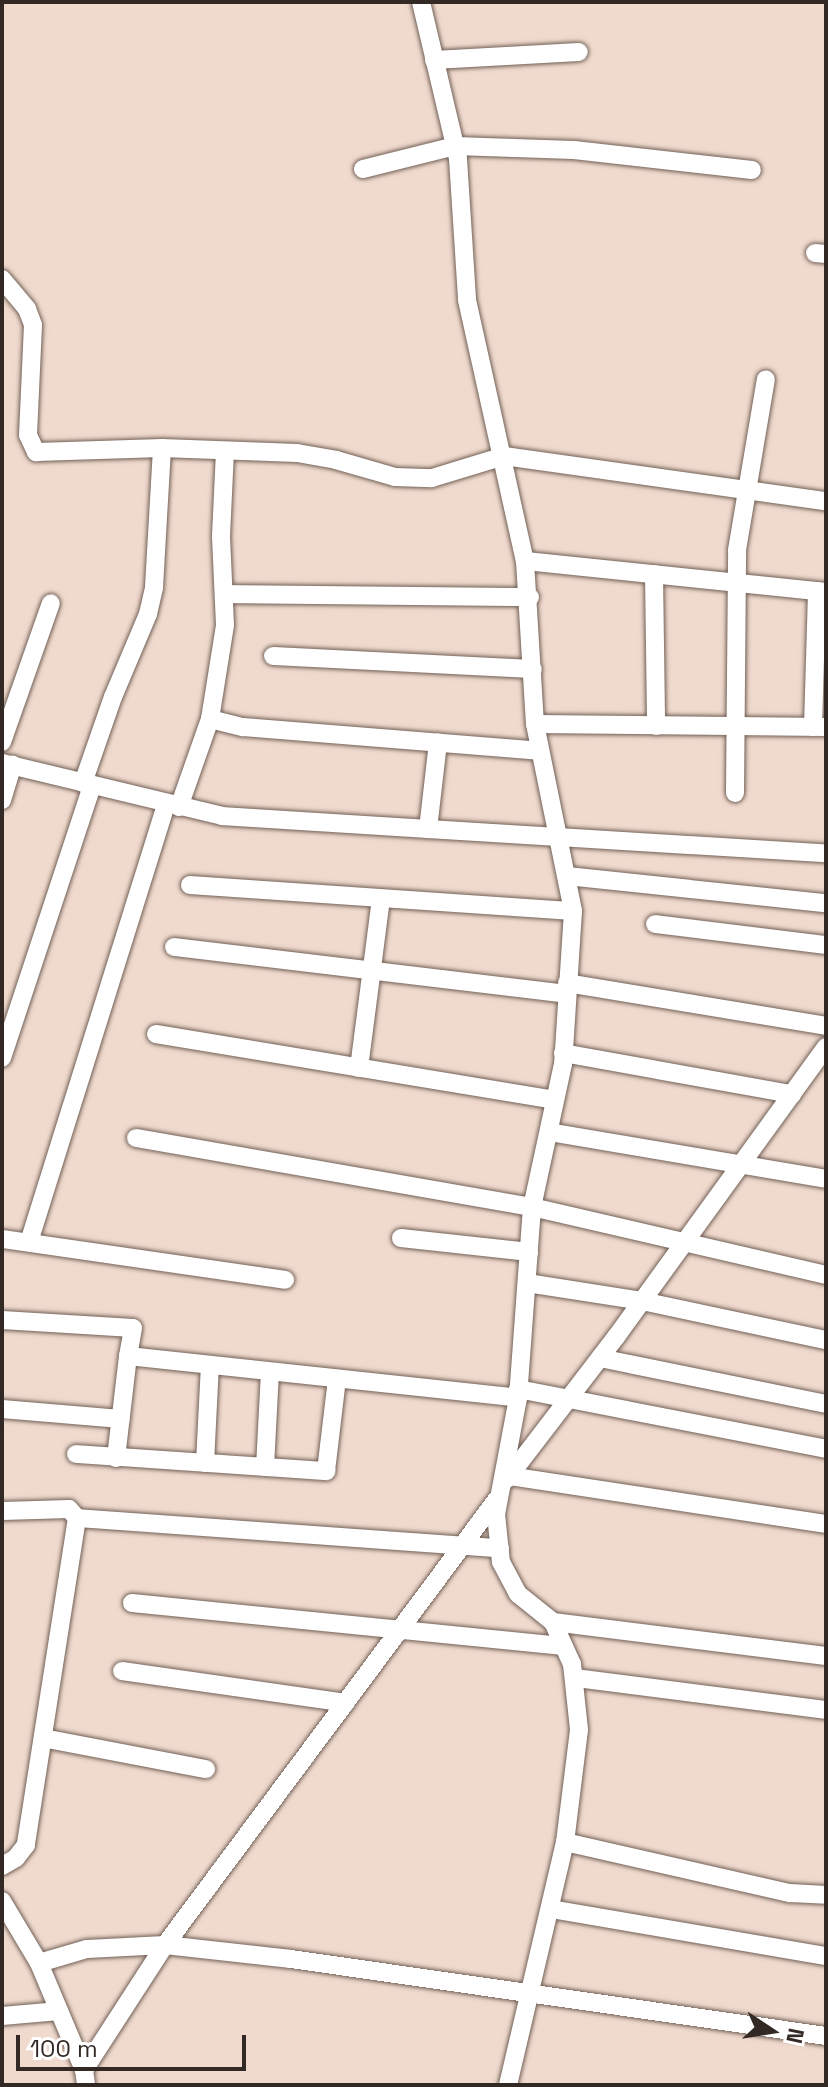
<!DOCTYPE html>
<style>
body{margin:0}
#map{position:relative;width:828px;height:2087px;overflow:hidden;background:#f0dace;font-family:"Space Grotesk",sans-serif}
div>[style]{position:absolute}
.roads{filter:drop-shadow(0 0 2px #726056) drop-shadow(0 0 2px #726056)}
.minor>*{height:18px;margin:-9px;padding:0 9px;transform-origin:9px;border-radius:9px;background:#fff}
span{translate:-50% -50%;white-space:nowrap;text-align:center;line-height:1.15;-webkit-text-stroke:8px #fff;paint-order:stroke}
.frame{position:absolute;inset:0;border:4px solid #322925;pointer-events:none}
.north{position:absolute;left:732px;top:1991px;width:80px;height:80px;-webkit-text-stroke:6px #fff;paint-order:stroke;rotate:102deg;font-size:22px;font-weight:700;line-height:32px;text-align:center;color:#322925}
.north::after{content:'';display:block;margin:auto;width:28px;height:36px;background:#322925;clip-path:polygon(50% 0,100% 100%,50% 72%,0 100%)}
.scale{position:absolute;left:16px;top:2035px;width:230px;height:36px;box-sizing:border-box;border:4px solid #322925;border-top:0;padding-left:10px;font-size:24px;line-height:28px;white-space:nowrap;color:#322925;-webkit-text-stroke:6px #fff;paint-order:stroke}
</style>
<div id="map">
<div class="roads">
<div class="minor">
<div style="left:421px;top:2px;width:161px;rotate:76.7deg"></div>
<div style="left:458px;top:159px;width:141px;rotate:86.3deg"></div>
<div style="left:467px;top:300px;width:267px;rotate:77.5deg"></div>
<div style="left:525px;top:561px;width:163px;rotate:86.5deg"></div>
<div style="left:535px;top:724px;width:191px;rotate:78.5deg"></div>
<div style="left:573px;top:911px;width:153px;rotate:93.7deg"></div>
<div style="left:563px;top:1064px;width:146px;rotate:102.2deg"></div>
<div style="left:532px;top:1207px;width:192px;rotate:94.2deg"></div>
<div style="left:518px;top:1398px;width:118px;rotate:100.7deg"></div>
<div style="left:496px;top:1514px;width:48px;rotate:84.1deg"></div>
<div style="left:501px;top:1562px;width:36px;rotate:62deg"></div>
<div style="left:518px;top:1594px;width:45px;rotate:38.7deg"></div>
<div style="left:553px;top:1622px;width:46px;rotate:65.7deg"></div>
<div style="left:572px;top:1664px;width:66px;rotate:83.9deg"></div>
<div style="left:579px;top:1730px;width:113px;rotate:97.1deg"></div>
<div style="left:565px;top:1842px;width:250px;rotate:103.2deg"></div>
<div style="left:434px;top:60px;width:145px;rotate:-3.2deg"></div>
<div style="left:363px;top:169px;width:95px;rotate:-14deg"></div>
<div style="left:455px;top:146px;width:119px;rotate:1.9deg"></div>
<div style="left:574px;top:150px;width:179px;rotate:6.4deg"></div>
<div style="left:815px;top:253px;width:11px;rotate:5deg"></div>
<div style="left:2px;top:279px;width:39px;rotate:50deg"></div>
<div style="left:27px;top:309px;width:17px;rotate:69deg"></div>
<div style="left:33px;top:325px;width:110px;rotate:92.6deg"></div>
<div style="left:28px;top:435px;width:19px;rotate:65deg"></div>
<div style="left:36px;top:452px;width:126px;rotate:-1.8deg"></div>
<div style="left:162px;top:448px;width:135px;rotate:2.1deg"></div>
<div style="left:297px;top:453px;width:40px;rotate:10deg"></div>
<div style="left:336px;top:460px;width:61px;rotate:16.1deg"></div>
<div style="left:395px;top:477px;width:37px;rotate:2deg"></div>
<div style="left:432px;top:478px;width:75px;rotate:-17deg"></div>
<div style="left:504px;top:456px;width:325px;rotate:8deg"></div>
<div style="left:525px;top:561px;width:303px;rotate:5.9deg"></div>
<div style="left:654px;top:574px;width:152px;rotate:89.2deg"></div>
<div style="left:226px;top:594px;width:304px;rotate:0.6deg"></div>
<div style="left:273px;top:656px;width:260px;rotate:2.9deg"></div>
<div style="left:210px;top:719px;width:34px;rotate:14deg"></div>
<div style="left:243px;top:727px;width:297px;rotate:4.6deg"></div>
<div style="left:535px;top:724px;width:291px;rotate:0.6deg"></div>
<div style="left:813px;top:727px;width:136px;rotate:-88.3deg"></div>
<div style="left:2px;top:742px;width:147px;rotate:-70.6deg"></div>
<div style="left:2px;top:763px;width:226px;rotate:13.5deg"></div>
<div style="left:222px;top:816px;width:206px;rotate:3.6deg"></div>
<div style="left:428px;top:829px;width:87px;rotate:-83.4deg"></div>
<div style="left:83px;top:783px;width:91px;rotate:-70.8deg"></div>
<div style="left:113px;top:697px;width:90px;rotate:-67.1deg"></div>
<div style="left:148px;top:614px;width:28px;rotate:-77deg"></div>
<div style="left:154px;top:587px;width:139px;rotate:-86.7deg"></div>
<div style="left:735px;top:793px;width:243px;rotate:-89.5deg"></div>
<div style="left:737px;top:550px;width:173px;rotate:-80.4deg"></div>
<div style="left:2px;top:800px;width:37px;rotate:-73deg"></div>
<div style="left:179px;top:807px;width:93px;rotate:-70.6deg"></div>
<div style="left:210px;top:719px;width:95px;rotate:-80.9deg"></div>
<div style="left:225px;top:625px;width:89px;rotate:-92.6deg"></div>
<div style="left:221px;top:536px;width:85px;rotate:-87.3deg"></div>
<div style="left:428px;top:829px;width:399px;rotate:3.5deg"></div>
<div style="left:567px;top:876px;width:260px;rotate:6deg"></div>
<div style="left:190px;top:885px;width:384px;rotate:3.9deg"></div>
<div style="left:655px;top:924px;width:172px;rotate:7deg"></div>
<div style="left:174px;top:947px;width:395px;rotate:6.8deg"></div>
<div style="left:567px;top:983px;width:263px;rotate:9.4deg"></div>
<div style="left:156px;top:1034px;width:404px;rotate:9.4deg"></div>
<div style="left:563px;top:1053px;width:233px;rotate:10.2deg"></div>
<div style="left:2px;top:1058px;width:287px;rotate:-71.7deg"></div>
<div style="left:359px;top:1068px;width:170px;rotate:-82.6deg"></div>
<div style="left:549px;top:1132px;width:281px;rotate:9.6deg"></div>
<div style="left:136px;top:1138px;width:402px;rotate:9.9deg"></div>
<div style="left:532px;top:1207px;width:302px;rotate:13deg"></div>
<div style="left:401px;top:1238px;width:129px;rotate:6.2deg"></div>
<div style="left:2px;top:1239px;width:286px;rotate:8.2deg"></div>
<div style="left:29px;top:1242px;width:459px;rotate:-72.6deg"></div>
<div style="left:527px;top:1283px;width:116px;rotate:8.9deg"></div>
<div style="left:642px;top:1301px;width:188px;rotate:12deg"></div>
<div style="left:2px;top:1320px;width:131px;rotate:3.5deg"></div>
<div style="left:133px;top:1328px;width:28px;rotate:100deg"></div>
<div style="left:128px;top:1356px;width:392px;rotate:6.1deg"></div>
<div style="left:600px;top:1358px;width:231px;rotate:11.5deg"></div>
<div style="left:518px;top:1389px;width:314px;rotate:11deg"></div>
<div style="left:2px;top:1409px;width:119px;rotate:4.8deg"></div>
<div style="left:76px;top:1454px;width:251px;rotate:3.9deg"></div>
<div style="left:326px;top:1471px;width:93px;rotate:-83.2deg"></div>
<div style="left:116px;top:1458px;width:103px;rotate:-83.3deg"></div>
<div style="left:205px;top:1463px;width:98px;rotate:-87.1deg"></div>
<div style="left:265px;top:1467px;width:95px;rotate:-87deg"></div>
<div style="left:509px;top:1476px;width:321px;rotate:8.6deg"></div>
<div style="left:507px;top:1479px;width:179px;rotate:-52.5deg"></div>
<div style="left:616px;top:1337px;width:358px;rotate:-54.1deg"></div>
<div style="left:2px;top:1511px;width:67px;rotate:-1.7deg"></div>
<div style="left:69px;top:1509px;width:12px;rotate:48deg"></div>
<div style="left:77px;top:1518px;width:331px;rotate:98.9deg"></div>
<div style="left:26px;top:1845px;width:16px;rotate:128deg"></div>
<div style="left:16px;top:1858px;width:16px;rotate:150deg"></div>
<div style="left:77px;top:1518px;width:424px;rotate:4.1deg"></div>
<div style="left:132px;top:1603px;width:434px;rotate:5.7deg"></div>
<div style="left:553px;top:1622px;width:275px;rotate:7.1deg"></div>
<div style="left:122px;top:1671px;width:226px;rotate:8.1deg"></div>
<div style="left:576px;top:1678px;width:252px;rotate:7.3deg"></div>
<div style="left:43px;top:1738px;width:166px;rotate:10.8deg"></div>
<div style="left:565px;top:1842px;width:231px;rotate:12.8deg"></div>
<div style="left:790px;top:1893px;width:36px;rotate:3deg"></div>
<div style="left:2px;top:1901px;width:72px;rotate:59.2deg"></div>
<div style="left:39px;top:1963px;width:116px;rotate:67.2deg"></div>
<div style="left:84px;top:2070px;width:15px;rotate:82deg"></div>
<div style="left:551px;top:1909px;width:279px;rotate:9.7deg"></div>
<div style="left:39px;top:1963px;width:50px;rotate:-16.3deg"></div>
<div style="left:87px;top:1949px;width:78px;rotate:-2.9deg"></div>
<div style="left:165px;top:1945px;width:127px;rotate:6.3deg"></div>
<div style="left:291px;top:1959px;width:541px;rotate:8.19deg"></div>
<div style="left:2px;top:2016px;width:57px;rotate:-5deg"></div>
<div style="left:84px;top:2070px;width:149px;rotate:-57.1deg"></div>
<div style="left:165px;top:1945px;width:556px;rotate:-53.34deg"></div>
</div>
</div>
<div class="frame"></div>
<div class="north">N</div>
<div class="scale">100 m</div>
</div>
